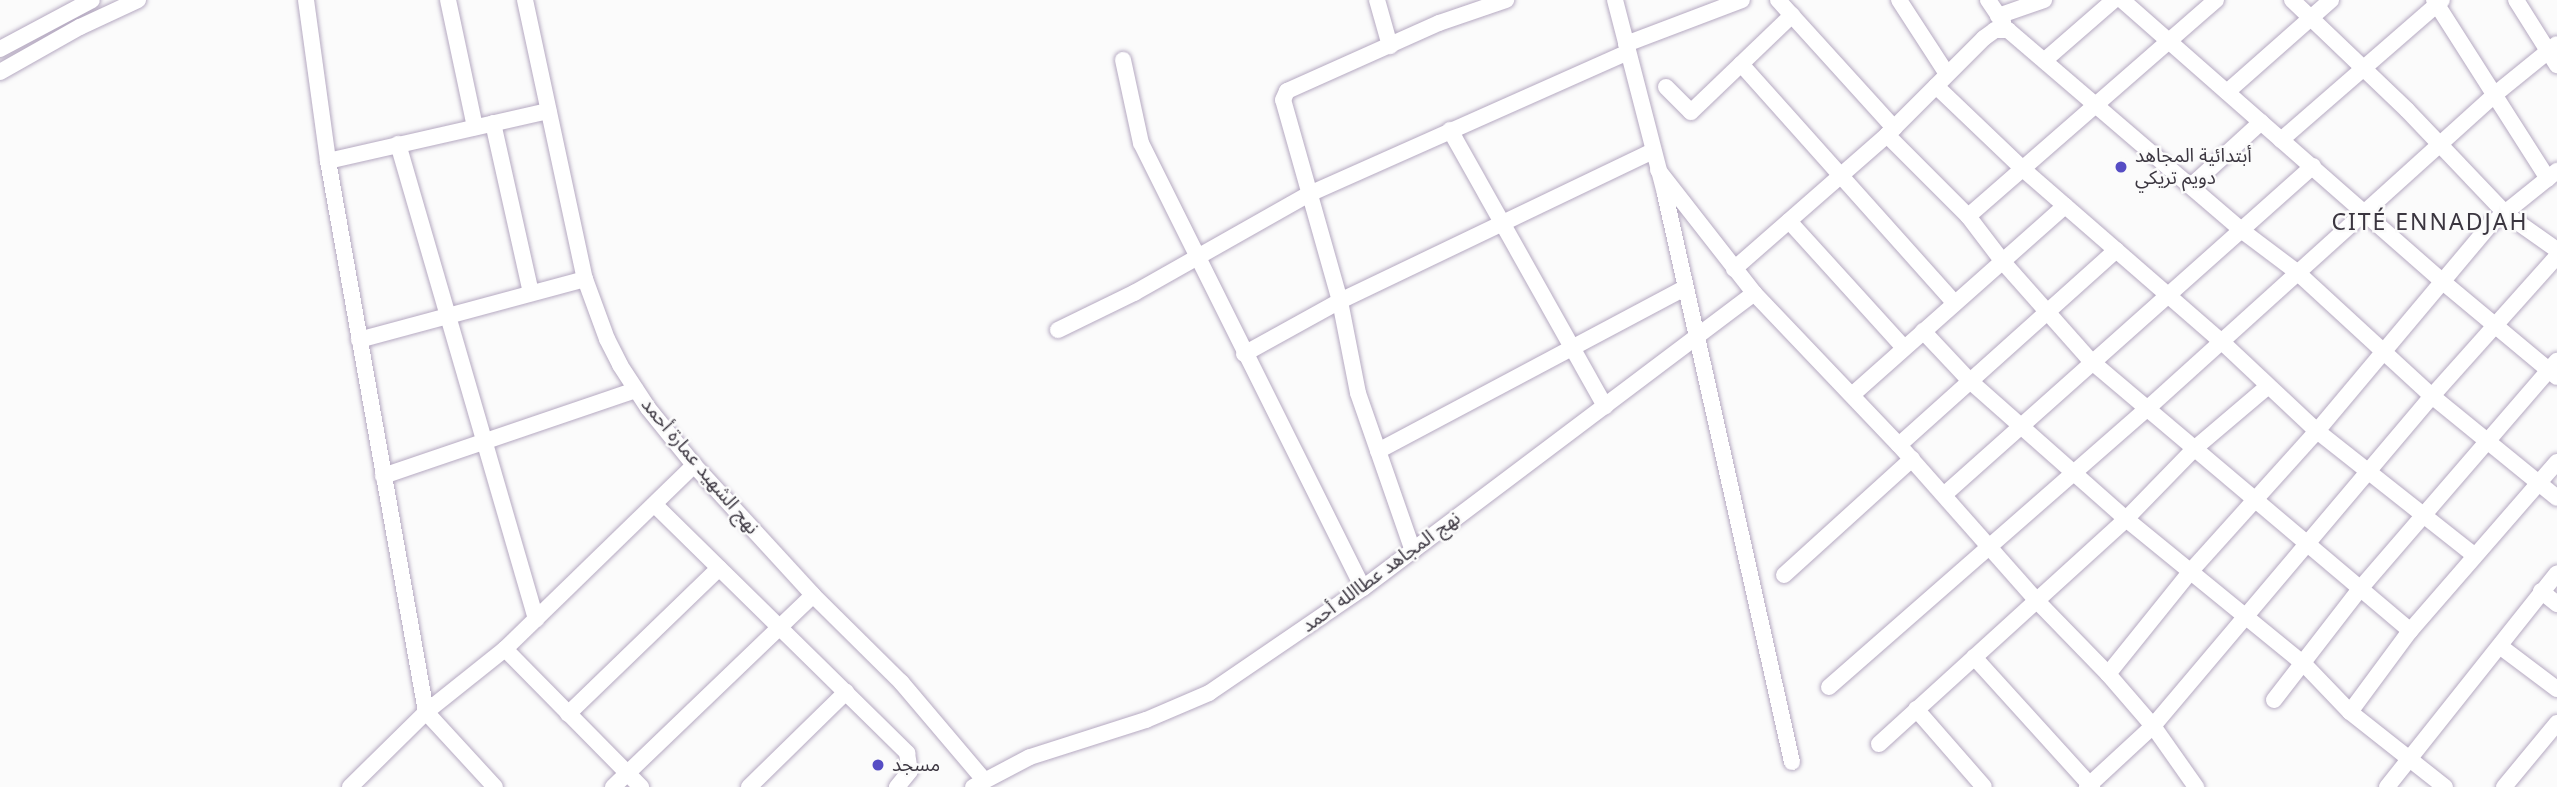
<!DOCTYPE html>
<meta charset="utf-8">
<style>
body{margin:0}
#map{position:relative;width:2557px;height:787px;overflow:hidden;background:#fbfbfb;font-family:"Noto Sans","Noto Sans Arabic",sans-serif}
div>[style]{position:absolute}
.roads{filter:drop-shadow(0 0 2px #b5a9c1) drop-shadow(0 0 2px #b5a9c1)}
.minor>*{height:16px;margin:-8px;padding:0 8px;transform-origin:8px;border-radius:8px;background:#fff}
.dots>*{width:19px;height:19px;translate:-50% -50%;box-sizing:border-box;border:4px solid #fbfbfb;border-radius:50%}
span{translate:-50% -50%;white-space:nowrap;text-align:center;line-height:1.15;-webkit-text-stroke:5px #fbfbfb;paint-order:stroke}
.poi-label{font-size:19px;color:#3b3640}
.left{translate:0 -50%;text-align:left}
.street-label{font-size:19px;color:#3b3640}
.quarter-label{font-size:23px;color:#3b3640;letter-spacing:2px}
</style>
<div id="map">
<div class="roads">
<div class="minor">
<div style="left:306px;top:0;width:162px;rotate:82.2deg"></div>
<div style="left:328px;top:161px;width:560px;rotate:79.91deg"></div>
<div style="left:426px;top:712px;width:102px;rotate:47.4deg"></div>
<div style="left:448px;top:0;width:130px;rotate:78deg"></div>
<div style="left:525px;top:0;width:285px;rotate:77.9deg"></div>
<div style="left:585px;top:279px;width:64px;rotate:69.9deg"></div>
<div style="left:607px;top:339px;width:29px;rotate:63deg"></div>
<div style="left:620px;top:365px;width:51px;rotate:56.9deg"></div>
<div style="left:648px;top:408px;width:73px;rotate:51.1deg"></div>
<div style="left:694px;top:465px;width:176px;rotate:47.5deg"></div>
<div style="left:813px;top:595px;width:124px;rotate:44.7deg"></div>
<div style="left:901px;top:682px;width:128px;rotate:49.7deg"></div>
<div style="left:1377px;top:0;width:48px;rotate:74.2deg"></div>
<div style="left:1615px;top:0;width:200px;rotate:75.5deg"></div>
<div style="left:1665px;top:194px;width:582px;rotate:77.4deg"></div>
<div style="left:1778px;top:0;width:173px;rotate:47.8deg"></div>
<div style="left:1899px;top:0;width:88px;rotate:57deg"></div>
<div style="left:1988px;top:0;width:27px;rotate:56deg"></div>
<div style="left:2122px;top:0;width:427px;rotate:41.3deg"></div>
<div style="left:2443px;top:282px;width:148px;rotate:39.8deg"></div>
<div style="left:2216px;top:0;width:329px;rotate:138.9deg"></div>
<div style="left:1968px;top:216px;width:58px;rotate:52.7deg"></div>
<div style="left:2003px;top:262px;width:132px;rotate:48.4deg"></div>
<div style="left:2091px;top:361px;width:418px;rotate:40.2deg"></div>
<div style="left:2292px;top:0;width:159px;rotate:43.7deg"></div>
<div style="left:2407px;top:110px;width:144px;rotate:46.4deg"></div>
<div style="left:2506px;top:214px;width:62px;rotate:35.2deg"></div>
<div style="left:2434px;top:0;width:212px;rotate:57.5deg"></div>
<div style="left:2516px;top:0;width:77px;rotate:57.8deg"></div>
<div style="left:1998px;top:16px;width:49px;rotate:-19.2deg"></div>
<div style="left:1626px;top:44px;width:124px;rotate:-20.8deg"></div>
<div style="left:0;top:49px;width:104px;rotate:-28deg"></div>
<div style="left:1123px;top:60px;width:85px;rotate:77.8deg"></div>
<div style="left:1141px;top:143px;width:497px;rotate:63.5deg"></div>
<div style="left:2045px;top:60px;width:91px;rotate:-41deg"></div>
<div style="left:1741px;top:64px;width:319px;rotate:48.2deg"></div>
<div style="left:0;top:72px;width:92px;rotate:-29.4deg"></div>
<div style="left:80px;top:27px;width:64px;rotate:-25deg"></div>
<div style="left:1936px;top:86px;width:122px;rotate:43.7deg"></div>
<div style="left:2024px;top:170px;width:261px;rotate:41deg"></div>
<div style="left:2221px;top:341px;width:132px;rotate:43.2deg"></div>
<div style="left:2317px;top:431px;width:200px;rotate:38.3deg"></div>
<div style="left:1666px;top:87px;width:35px;rotate:45deg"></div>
<div style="left:1691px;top:112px;width:140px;rotate:-43.8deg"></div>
<div style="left:2227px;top:92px;width:139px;rotate:-41.5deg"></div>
<div style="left:493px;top:123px;width:174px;rotate:77.4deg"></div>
<div style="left:1450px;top:130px;width:317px;rotate:60.7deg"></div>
<div style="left:1887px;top:135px;width:115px;rotate:45deg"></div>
<div style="left:2281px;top:140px;width:213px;rotate:-41deg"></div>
<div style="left:398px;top:144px;width:495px;rotate:73.8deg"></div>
<div style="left:328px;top:161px;width:226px;rotate:-12.8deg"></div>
<div style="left:1658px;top:170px;width:156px;rotate:52deg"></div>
<div style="left:1754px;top:293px;width:210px;rotate:46.4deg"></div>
<div style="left:1899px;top:445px;width:208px;rotate:48.5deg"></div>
<div style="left:2037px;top:601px;width:102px;rotate:45.8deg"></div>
<div style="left:2108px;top:674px;width:69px;rotate:49.1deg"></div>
<div style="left:2153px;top:726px;width:75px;rotate:54.8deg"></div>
<div style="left:2191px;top:186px;width:95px;rotate:-42.4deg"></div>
<div style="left:1789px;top:221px;width:171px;rotate:47.8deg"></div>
<div style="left:1734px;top:269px;width:203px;rotate:-41.2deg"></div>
<div style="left:1887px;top:135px;width:137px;rotate:-45deg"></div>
<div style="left:1984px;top:38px;width:14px;rotate:-36deg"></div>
<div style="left:1995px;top:30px;width:13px"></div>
<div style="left:2008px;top:30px;width:307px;rotate:40.6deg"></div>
<div style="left:2241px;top:230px;width:70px;rotate:36.9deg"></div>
<div style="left:2297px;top:272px;width:183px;rotate:42.6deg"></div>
<div style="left:2432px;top:396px;width:161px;rotate:39.2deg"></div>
<div style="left:1058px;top:330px;width:85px;rotate:-26deg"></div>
<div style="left:1134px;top:293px;width:199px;rotate:-29.5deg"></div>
<div style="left:1307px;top:195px;width:351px;rotate:-24deg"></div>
<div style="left:1923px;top:331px;width:69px;rotate:46.8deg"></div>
<div style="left:1970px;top:381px;width:208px;rotate:41.5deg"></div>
<div style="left:2126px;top:519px;width:230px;rotate:39.2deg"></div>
<div style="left:2304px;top:664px;width:66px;rotate:46.2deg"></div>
<div style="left:2350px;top:712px;width:121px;rotate:38.3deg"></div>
<div style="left:359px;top:340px;width:234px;rotate:-15.1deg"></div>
<div style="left:1244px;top:354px;width:110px;rotate:-28.9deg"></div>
<div style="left:1340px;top:301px;width:347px;rotate:-25.6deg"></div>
<div style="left:1852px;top:395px;width:285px;rotate:-41.6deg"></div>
<div style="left:1899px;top:445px;width:292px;rotate:-41.9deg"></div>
<div style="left:1378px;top:451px;width:347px;rotate:-28deg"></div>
<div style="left:383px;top:476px;width:267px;rotate:-18.8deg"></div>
<div style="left:1945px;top:494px;width:493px;rotate:-41.7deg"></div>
<div style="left:655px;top:505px;width:354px;rotate:44.5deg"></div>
<div style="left:907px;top:753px;width:18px;rotate:81deg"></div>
<div style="left:910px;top:771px;width:21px;rotate:129deg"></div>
<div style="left:1413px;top:551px;width:167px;rotate:-109.2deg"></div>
<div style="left:1358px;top:393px;width:94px;rotate:-101.1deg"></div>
<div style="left:1340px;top:301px;width:209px;rotate:-105.8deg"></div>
<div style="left:1283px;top:100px;width:10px;rotate:-66deg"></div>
<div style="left:1287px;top:91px;width:167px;rotate:-24.1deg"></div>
<div style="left:1439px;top:23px;width:71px;rotate:-18.9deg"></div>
<div style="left:1784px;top:575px;width:173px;rotate:-42.2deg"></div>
<div style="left:2541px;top:591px;width:21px;rotate:39deg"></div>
<div style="left:2501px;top:647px;width:70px;rotate:36.9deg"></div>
<div style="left:505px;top:649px;width:194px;rotate:45.4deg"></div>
<div style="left:1974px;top:657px;width:176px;rotate:47.8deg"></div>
<div style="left:2108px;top:674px;width:131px;rotate:-51.2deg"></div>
<div style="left:2190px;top:572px;width:190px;rotate:-48deg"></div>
<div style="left:2317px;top:431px;width:270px;rotate:-50deg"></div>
<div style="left:2491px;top:224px;width:85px;rotate:-38.8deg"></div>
<div style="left:1829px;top:687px;width:424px;rotate:-41.2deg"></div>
<div style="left:2148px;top:408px;width:465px;rotate:-42.1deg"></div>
<div style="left:2493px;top:96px;width:82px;rotate:-39.1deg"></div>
<div style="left:2274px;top:700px;width:139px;rotate:-52.3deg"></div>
<div style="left:2359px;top:590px;width:303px;rotate:-49.2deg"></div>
<div style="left:1916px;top:709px;width:103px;rotate:48.9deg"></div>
<div style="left:2350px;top:712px;width:101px;rotate:-53.5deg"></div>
<div style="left:2410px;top:631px;width:224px;rotate:-49deg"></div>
<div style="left:568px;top:714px;width:210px;rotate:-44deg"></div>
<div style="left:1879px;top:744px;width:334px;rotate:-42.3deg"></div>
<div style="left:2126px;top:519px;width:98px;rotate:-45.8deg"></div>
<div style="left:2194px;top:449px;width:96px;rotate:-40.3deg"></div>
<div style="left:350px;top:787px;width:107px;rotate:-44.6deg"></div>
<div style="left:426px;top:712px;width:101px;rotate:-38.6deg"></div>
<div style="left:505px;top:649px;width:264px;rotate:-44.2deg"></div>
<div style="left:613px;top:787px;width:277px;rotate:-43.8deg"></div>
<div style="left:749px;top:787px;width:136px;rotate:-44.4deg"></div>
<div style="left:973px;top:787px;width:64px;rotate:-27.8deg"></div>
<div style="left:1030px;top:757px;width:122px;rotate:-17.7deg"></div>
<div style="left:1146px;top:720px;width:69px;rotate:-23.2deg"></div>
<div style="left:1209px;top:693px;width:186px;rotate:-34.3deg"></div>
<div style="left:1363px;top:588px;width:490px;rotate:-37deg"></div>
<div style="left:2087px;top:787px;width:90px;rotate:-42.7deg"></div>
<div style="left:2153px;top:726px;width:432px;rotate:-49.8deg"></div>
<div style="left:2432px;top:396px;width:188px;rotate:-48.2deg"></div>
<div style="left:2387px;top:787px;width:273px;rotate:-51.5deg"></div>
<div style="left:2504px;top:787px;width:83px;rotate:-50.4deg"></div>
</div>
</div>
<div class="dots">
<div style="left:2121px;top:167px;background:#564dc4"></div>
<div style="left:878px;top:765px;background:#564dc4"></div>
</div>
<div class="poi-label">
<span class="left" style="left:2135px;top:167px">أبتدائية المجاهد<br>دويم تريكي</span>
<span class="left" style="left:892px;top:765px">مسجد</span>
</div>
<div class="street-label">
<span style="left:700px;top:466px;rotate:50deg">نهج الشهيد عمارة أحمد</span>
<span style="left:1381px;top:572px;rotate:-36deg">نهج المجاهد عطاالله أحمد</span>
</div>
<div class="quarter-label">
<span style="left:2430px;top:221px">CITÉ ENNADJAH</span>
</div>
</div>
